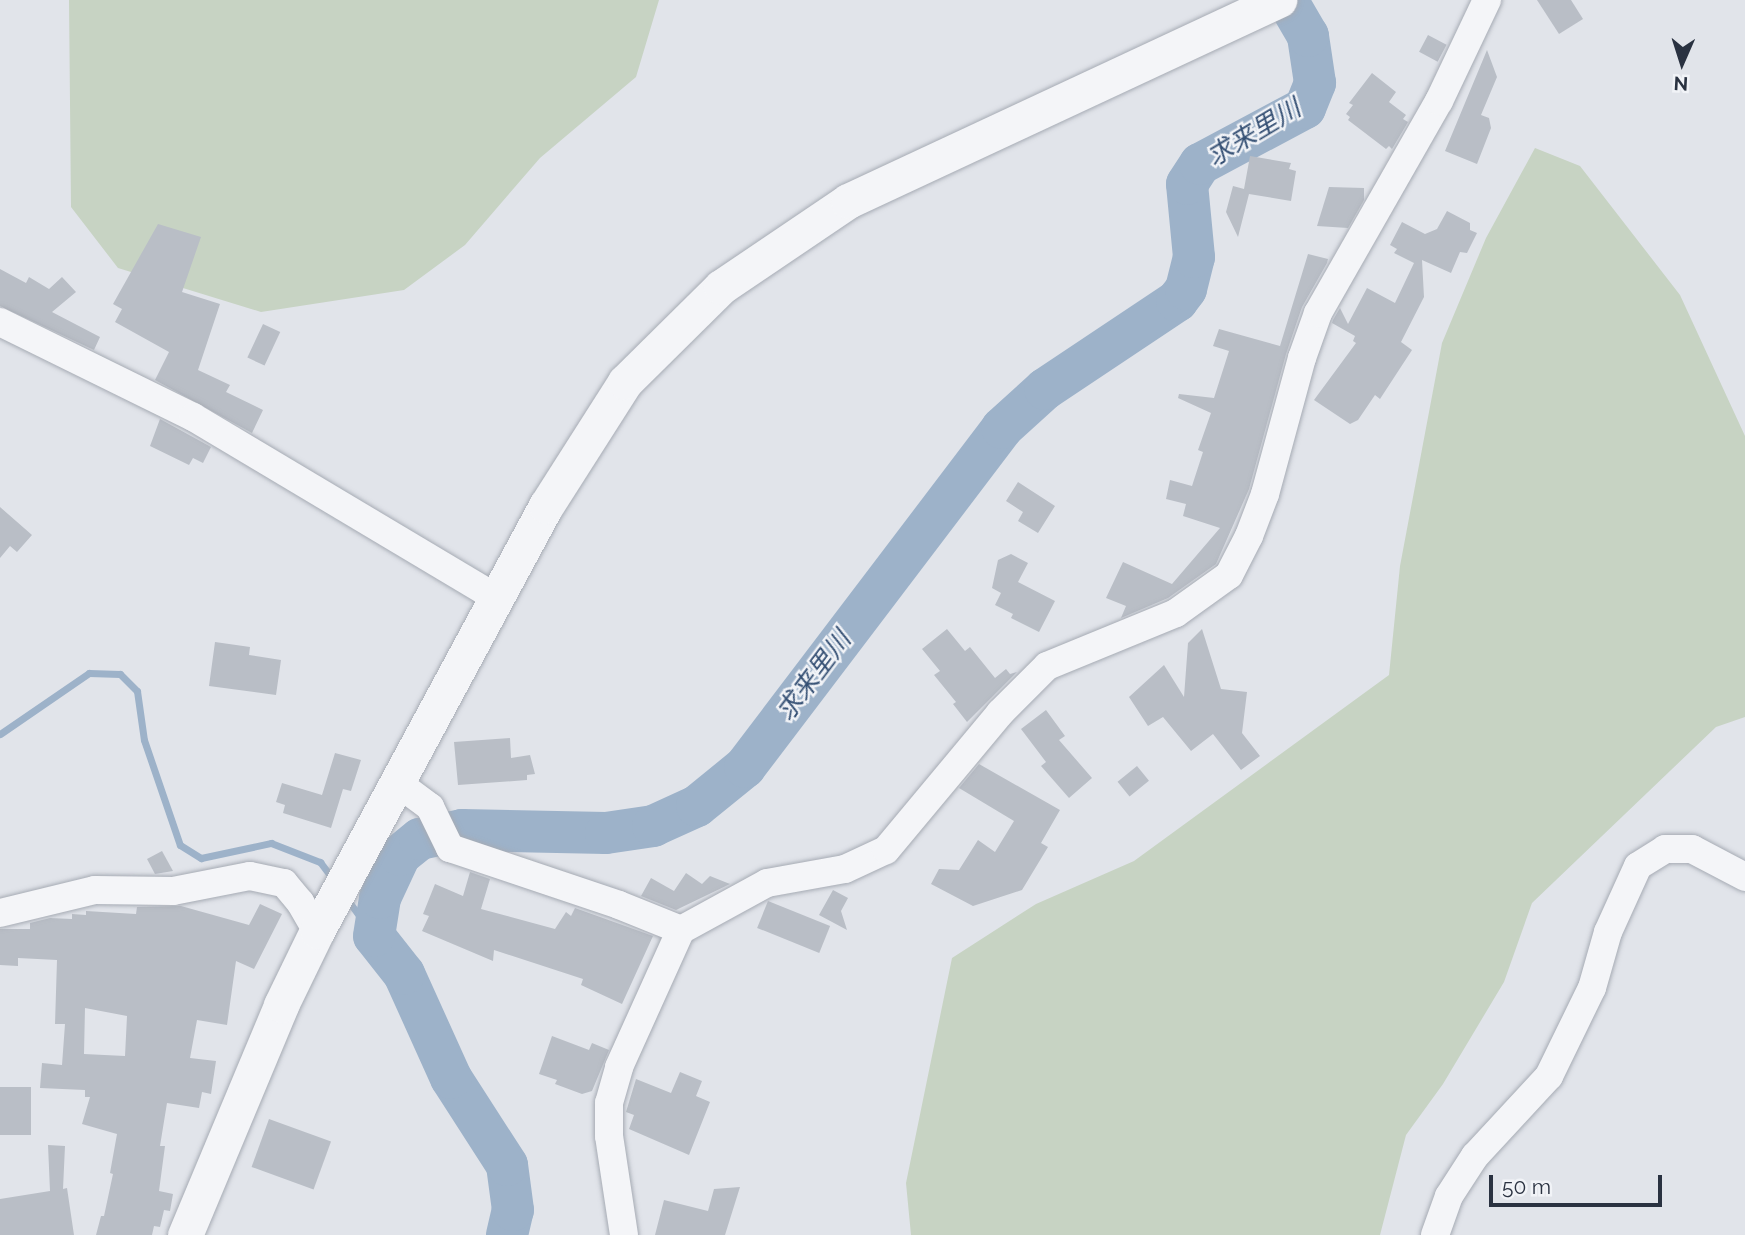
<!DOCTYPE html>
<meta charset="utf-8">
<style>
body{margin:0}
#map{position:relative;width:1745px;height:1235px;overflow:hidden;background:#e1e4ea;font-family:Raleway,"Noto Sans JP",sans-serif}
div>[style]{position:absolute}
.green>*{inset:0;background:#c7d3c3}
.stream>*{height:7px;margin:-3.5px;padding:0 3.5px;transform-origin:3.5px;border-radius:3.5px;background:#9db2c9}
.river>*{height:42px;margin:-21px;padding:0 21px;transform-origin:21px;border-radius:21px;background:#9db2c9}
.building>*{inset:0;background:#b9bec6;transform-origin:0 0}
.roads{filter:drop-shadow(0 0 2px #a6abb4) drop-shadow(0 0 2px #a6abb4)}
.minor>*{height:28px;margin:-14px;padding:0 14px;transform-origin:14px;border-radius:14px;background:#f4f5f8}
.tertiary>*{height:35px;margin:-17.5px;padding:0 17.5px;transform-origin:17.5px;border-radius:17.5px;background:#f4f5f8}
span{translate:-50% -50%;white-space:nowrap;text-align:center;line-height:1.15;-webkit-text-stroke:5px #f1f3f7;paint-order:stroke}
.water-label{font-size:26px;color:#355074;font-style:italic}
.north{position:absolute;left:1647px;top:28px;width:70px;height:70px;-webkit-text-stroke:5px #f1f3f7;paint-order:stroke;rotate:183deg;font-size:19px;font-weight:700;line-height:28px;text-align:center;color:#2a3241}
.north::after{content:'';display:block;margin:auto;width:24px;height:32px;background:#2a3241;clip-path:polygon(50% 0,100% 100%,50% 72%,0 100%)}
.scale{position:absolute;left:1489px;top:1175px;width:173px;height:32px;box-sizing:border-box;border:4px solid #2a3241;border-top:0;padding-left:9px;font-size:21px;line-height:24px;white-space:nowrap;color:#2a3241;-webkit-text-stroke:5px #f1f3f7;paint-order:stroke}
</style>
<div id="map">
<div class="green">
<div style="clip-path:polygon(69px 0,659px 0,636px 77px,540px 158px,465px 245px,404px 290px,261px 312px,118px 268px,71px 207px)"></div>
<div style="clip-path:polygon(1535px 148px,1580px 166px,1680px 295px,1745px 436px,1745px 717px,1716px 727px,1532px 903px,1504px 982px,1443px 1084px,1406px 1135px,1380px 1235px,911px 1235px,906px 1183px,952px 958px,1036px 904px,1134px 861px,1389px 675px,1400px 566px,1442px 343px,1486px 238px)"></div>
</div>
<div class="stream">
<div style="left:0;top:734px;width:108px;rotate:-34.4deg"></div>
<div style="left:89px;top:673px;width:31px;rotate:2deg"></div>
<div style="left:120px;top:674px;width:24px;rotate:45deg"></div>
<div style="left:137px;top:691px;width:49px;rotate:81.9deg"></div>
<div style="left:144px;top:740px;width:111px;rotate:71.1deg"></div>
<div style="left:180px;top:845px;width:25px;rotate:32deg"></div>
<div style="left:201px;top:858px;width:72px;rotate:-12.1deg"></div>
<div style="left:271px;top:843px;width:53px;rotate:21.2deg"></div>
<div style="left:320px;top:862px;width:20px;rotate:53deg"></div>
<div style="left:347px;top:899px;width:46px;rotate:53.9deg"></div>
</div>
<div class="river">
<div style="left:507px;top:1235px;width:26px;rotate:-77deg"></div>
<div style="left:513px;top:1210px;width:45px;rotate:-97.6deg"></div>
<div style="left:507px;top:1165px;width:103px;rotate:-122.8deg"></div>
<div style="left:451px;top:1078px;width:114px;rotate:-114.3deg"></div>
<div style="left:404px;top:974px;width:48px;rotate:-128.3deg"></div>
<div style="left:374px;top:936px;width:38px;rotate:-81deg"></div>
<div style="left:380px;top:898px;width:47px;rotate:-65.1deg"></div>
<div style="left:400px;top:855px;width:26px;rotate:-39deg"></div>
<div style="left:420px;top:839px;width:43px;rotate:-12.1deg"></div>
<div style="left:462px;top:830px;width:144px;rotate:1.2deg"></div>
<div style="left:606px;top:833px;width:48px;rotate:-8.5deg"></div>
<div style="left:653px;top:826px;width:48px;rotate:-24.4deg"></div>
<div style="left:697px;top:806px;width:62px;rotate:-39.1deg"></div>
<div style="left:745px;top:767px;width:425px;rotate:-52.8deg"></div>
<div style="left:1002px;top:428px;width:58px;rotate:-42.2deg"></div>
<div style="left:1045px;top:389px;width:159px;rotate:-33.7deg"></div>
<div style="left:1177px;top:301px;width:15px;rotate:-53deg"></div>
<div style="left:1186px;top:289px;width:33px;rotate:-76deg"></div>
<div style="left:1194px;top:257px;width:73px;rotate:-95.5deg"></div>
<div style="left:1187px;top:184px;width:24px;rotate:-57deg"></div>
<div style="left:1200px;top:164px;width:119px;rotate:-28.1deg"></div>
<div style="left:1305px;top:108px;width:27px;rotate:-68deg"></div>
<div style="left:1315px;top:83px;width:48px;rotate:-98.5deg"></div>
<div style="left:1308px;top:36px;width:42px;rotate:-120.3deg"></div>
</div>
<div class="building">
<div style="clip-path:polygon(1537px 0,1571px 0,1583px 19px,1559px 34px)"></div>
<div style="left:1428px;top:35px;width:21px;height:19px;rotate:28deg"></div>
<div style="clip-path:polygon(1487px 50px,1497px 77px,1481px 115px,1489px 118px,1491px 128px,1477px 164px,1445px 151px)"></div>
<div style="clip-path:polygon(1372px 73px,1396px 92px,1389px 102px,1406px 115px,1403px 119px,1408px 122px,1392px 149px,1389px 146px,1386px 149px,1348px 120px,1350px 117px,1346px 114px,1353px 105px,1349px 103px)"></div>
<div style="clip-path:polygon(1250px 156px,1291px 163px,1289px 169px,1296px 171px,1291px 201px,1249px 194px,1238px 237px,1226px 212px,1233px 186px,1244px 189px)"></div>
<div style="clip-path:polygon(1329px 187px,1364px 188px,1364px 200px,1348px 228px,1317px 226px)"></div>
<div style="clip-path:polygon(1447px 211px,1470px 223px,1470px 230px,1477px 233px,1467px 253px,1460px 252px,1451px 273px,1422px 260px,1424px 297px,1401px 342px,1412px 350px,1380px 399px,1375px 395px,1358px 420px,1350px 424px,1314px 400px,1356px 343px,1353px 341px,1355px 336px,1332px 323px,1333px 320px,1340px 308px,1348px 324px,1367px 288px,1395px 303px,1414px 263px,1394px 253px,1397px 249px,1390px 245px,1402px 222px,1425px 234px,1437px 229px)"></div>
<div style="clip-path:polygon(158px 224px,201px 237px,182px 292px,220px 304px,198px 370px,230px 385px,226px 392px,263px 410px,252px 433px,155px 380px,169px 352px,115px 322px,122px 309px,113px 304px)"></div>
<div style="clip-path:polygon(1308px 254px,1328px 259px,1327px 263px,1302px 307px,1286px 354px,1249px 489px,1216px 564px,1168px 598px,1121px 618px,1126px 606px,1106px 598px,1123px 562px,1172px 584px,1220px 528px,1183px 516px,1186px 504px,1166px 499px,1170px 480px,1192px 486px,1203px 452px,1198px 450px,1211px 413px,1178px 398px,1179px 394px,1214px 398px,1229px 351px,1213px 346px,1219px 329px,1280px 346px)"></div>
<div style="clip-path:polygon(0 269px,26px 283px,29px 277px,49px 289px,62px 277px,76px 292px,52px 312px,100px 337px,94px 350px,0 306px)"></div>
<div style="left:263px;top:324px;width:19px;height:37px;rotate:25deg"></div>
<div style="clip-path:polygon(160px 419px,211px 447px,203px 463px,193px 458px,189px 465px,150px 446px)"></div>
<div style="clip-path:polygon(1018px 482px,1055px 506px,1038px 533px,1018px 521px,1023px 512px,1006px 501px)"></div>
<div style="clip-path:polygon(0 507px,32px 535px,17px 552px,10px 546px,0 558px)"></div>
<div style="clip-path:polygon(1011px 554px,1028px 563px,1018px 582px,1055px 601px,1039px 632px,1011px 618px,1013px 614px,995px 605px,1001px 593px,992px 588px,998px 560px)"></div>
<div style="clip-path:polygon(947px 629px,965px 651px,970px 647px,995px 678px,1006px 669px,1010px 674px,1017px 672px,967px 722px,953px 704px,956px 702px,934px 675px,940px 671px,922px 649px)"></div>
<div style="clip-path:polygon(1202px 629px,1221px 689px,1247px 692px,1242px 733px,1260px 756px,1241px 770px,1213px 734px,1191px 751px,1163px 717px,1148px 726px,1129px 697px,1164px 665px,1184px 697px,1188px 643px)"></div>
<div style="clip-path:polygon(215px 642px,250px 647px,249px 655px,281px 660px,276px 695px,209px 686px)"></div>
<div style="clip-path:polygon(1046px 710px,1065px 736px,1059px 740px,1092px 778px,1069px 798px,1041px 766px,1046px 762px,1021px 729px)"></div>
<div style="clip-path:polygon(510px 738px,511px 758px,530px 755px,535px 774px,527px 775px,527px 780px,458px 785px,454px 742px)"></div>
<div style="clip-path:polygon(335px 753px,361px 760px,351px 791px,343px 789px,331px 828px,283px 813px,285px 805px,276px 802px,282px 783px,322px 795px)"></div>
<div style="clip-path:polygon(979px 764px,1060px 810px,1041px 843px,1048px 847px,1022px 890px,973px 906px,931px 884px,939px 869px,959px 870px,978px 840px,995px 852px,1014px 821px,959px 788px)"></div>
<div style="left:1137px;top:766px;width:19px;height:25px;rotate:51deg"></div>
<div style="clip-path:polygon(162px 851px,173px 871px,155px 874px,147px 859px)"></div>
<div style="clip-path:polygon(470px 872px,490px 879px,481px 909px,555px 929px,566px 912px,571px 916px,575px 908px,653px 936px,622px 1004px,581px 985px,583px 979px,494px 950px,493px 961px,422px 931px,429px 916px,423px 914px,435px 884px,463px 896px)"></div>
<div style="clip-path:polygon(686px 873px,702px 884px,710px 876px,730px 884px,676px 910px,641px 896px,651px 878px,674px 891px)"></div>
<div style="clip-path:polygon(833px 890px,848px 898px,841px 911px,847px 930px,819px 915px)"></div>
<div style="left:768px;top:901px;width:67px;height:29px;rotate:22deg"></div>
<div style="clip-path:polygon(evenodd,260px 904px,282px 914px,254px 969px,236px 961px,227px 1025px,197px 1020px,190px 1058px,216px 1061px,211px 1094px,202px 1092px,199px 1108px,167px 1103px,160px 1146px,165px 1146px,159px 1191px,173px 1194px,170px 1211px,164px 1210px,160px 1227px,154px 1226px,152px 1235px,96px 1235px,101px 1216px,104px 1216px,113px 1174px,110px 1173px,117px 1134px,82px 1124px,90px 1097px,85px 1097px,85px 1090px,40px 1088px,42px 1063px,62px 1065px,65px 1024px,55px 1024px,57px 960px,18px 958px,18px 966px,0 965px,0 929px,30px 929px,30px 923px,50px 918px,72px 919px,72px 914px,86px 915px,86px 911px,136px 914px,137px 907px,181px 906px,249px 925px,260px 904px,85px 1008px,127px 1016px,125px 1056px,84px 1054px,85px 1008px)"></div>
<div style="clip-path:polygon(552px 1036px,589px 1050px,592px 1043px,609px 1050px,592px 1091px,582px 1094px,555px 1084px,557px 1080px,539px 1074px)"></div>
<div style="clip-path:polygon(680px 1072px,702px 1081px,696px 1096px,710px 1102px,689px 1155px,629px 1129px,634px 1115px,626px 1112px,636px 1079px,671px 1093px)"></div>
<div style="left:0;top:1087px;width:31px;height:48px"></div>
<div style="left:269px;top:1119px;width:66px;height:51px;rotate:20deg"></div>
<div style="clip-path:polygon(48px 1145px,65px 1146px,63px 1189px,67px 1188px,74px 1235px,0 1235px,0 1199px,50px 1191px)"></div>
<div style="clip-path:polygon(740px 1187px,725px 1235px,655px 1235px,664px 1200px,708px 1211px,714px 1189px)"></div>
</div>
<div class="roads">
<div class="minor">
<div style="left:0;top:322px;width:215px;rotate:26.2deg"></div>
<div style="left:193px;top:417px;width:355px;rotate:30.8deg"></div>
<div style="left:395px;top:781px;width:44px;rotate:36.6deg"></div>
<div style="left:430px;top:807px;width:46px;rotate:64deg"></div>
<div style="left:450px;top:848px;width:178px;rotate:18.6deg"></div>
<div style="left:619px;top:905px;width:67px;rotate:22deg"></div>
<div style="left:0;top:913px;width:98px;rotate:-13.6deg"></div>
<div style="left:95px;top:890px;width:78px;rotate:0.7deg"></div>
<div style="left:173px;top:891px;width:78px;rotate:-11deg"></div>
<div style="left:250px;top:876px;width:35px;rotate:12deg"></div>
<div style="left:284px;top:883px;width:25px;rotate:50deg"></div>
<div style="left:300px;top:902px;width:34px;rotate:60deg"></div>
<div style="left:624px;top:1235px;width:100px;rotate:-98.6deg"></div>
<div style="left:609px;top:1136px;width:33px;rotate:-90deg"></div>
<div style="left:609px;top:1103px;width:37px;rotate:-74deg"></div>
<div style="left:619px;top:1067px;width:150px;rotate:-65.7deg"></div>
<div style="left:681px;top:930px;width:98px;rotate:-28.7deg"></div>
<div style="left:767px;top:883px;width:79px;rotate:-10.2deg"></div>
<div style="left:845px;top:869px;width:45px;rotate:-24.9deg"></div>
<div style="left:886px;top:850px;width:178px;rotate:-50.2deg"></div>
<div style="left:1000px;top:713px;width:66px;rotate:-45deg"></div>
<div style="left:1047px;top:666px;width:139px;rotate:-22.3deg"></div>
<div style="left:1176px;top:613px;width:65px;rotate:-35.6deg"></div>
<div style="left:1229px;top:575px;width:44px;rotate:-62.9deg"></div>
<div style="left:1249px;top:536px;width:45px;rotate:-69.1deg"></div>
<div style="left:1265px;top:494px;width:141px;rotate:-74.8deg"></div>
<div style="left:1302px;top:358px;width:48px;rotate:-70.4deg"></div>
<div style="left:1318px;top:313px;width:244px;rotate:-60.3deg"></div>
<div style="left:1439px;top:101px;width:112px;rotate:-64.6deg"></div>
<div style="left:1435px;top:1235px;width:41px;rotate:-70.3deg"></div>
<div style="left:1449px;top:1196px;width:48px;rotate:-57deg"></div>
<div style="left:1475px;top:1156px;width:109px;rotate:-47.2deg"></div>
<div style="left:1549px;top:1076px;width:98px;rotate:-64deg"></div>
<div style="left:1592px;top:988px;width:58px;rotate:-74.1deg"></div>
<div style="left:1608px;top:932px;width:72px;rotate:-65.6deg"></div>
<div style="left:1638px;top:866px;width:32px;rotate:-32deg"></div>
<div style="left:1665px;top:849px;width:27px"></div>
<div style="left:1692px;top:849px;width:60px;rotate:27.8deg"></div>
</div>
<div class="tertiary">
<div style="left:185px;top:1235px;width:249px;rotate:-67.3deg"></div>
<div style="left:281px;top:1005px;width:82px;rotate:-64.1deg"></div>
<div style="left:317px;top:931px;width:483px;rotate:-61.7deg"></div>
<div style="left:546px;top:506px;width:147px;rotate:-57.5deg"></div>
<div style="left:625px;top:382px;width:135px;rotate:-44.7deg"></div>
<div style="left:721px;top:287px;width:153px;rotate:-34.1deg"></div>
<div style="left:848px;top:201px;width:476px;rotate:-25deg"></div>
</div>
</div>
<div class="water-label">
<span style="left:1254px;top:133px;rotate:-31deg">求来里川</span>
<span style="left:814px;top:676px;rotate:-53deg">求来里川</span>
</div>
<div class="north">N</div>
<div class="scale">50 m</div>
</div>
